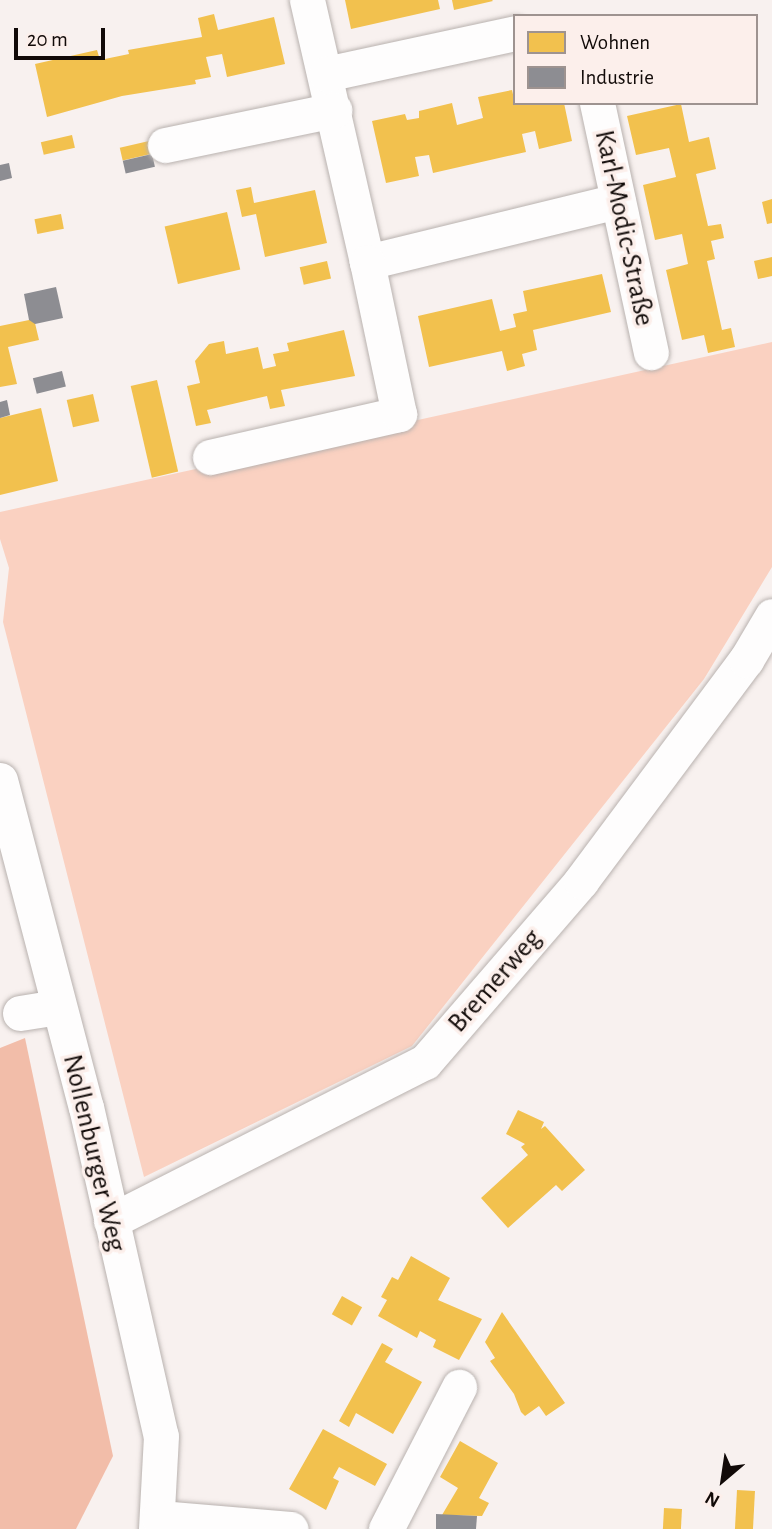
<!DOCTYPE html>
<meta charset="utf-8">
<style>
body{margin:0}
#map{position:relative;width:772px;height:1529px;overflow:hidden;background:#f8f1ef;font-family:"Alegreya Sans",sans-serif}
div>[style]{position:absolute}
.green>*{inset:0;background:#fad1c1}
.forest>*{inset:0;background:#f2bda9}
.homes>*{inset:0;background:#f2c14e;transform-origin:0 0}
.industry>*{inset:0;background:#8d8d92;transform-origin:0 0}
.roads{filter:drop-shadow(0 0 2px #b9b2af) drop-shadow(0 0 2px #b9b2af)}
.minor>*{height:35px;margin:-17.5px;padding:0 17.5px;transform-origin:17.5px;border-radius:17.5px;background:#fefdfd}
span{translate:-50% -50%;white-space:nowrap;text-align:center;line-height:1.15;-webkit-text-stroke:7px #fcefeb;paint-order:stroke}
.street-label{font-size:28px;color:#110a08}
.legend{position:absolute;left:513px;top:14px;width:245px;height:91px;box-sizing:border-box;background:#fcefeb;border:2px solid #9e9390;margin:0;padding:9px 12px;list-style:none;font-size:21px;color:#110a08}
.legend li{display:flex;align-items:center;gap:14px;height:35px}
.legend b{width:35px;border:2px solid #9e9390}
.north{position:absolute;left:688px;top:1445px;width:70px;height:70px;-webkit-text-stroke:5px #fcefeb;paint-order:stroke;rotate:209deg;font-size:19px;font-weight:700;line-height:28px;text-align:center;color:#110a08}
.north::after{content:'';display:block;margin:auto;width:24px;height:32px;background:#110a08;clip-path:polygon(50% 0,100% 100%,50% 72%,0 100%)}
.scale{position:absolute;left:14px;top:28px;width:91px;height:32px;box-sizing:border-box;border:4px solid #110a08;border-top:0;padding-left:9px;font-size:21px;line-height:24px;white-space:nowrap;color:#110a08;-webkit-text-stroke:5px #fcefeb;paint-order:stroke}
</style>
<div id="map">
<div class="green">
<div style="clip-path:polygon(772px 342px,772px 567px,704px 679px,412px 1046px,144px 1177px,3px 622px,9px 568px,0 539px,0 512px)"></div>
</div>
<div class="forest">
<div style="clip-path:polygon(25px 1038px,113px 1456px,76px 1529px,0 1529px,0 1048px)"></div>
</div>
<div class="homes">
<div style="clip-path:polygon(345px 0,438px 0,440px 9px,351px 29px)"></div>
<div style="clip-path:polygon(452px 0,492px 0,493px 1px,454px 10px)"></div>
<div style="clip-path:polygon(214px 14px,218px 30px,274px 17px,285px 64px,227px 77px,222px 54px,206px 57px,211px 77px,195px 80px,196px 84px,122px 96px,47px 117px,35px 64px,97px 50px,100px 60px,129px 54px,128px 50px,202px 37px,198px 18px)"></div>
<div style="clip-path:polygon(512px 90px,515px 103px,564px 103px,572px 141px,539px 149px,535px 131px,522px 134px,526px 152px,433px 173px,429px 155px,415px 157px,419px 176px,386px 183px,372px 121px,405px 114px,407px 120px,419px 118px,419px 111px,452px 103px,457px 125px,483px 118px,478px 97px)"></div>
<div style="clip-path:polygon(681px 104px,689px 142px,709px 137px,716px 169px,696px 174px,708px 226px,721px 224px,724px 238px,711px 241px,715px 259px,707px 261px,722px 330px,731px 328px,735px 347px,708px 353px,704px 335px,682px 340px,666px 270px,688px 264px,682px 234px,655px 240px,643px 185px,676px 177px,669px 148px,636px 155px,627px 116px)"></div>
<div style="left:72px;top:135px;width:13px;height:32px;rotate:77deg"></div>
<div style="left:149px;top:141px;width:13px;height:30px;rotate:77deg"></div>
<div style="clip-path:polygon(251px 187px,254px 203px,315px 190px,327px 243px,265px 257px,256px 214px,242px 217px,236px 190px)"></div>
<div style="clip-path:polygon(772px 199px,772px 223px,767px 224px,762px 202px)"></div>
<div style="left:227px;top:212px;width:59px;height:64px;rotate:77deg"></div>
<div style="left:61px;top:214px;width:15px;height:27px;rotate:79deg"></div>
<div style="clip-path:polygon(772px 257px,772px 276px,758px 279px,754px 261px)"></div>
<div style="left:327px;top:261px;width:18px;height:28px;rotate:77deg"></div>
<div style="clip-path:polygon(602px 274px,611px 312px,533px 330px,537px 350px,522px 354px,525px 366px,507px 371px,502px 351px,429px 367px,418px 316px,492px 299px,500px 331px,516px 327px,513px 314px,527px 311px,523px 291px)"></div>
<div style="clip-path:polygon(34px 319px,39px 340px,8px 347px,17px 384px,0 387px,0 326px)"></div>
<div style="clip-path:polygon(344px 330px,355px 376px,281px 390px,285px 406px,270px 409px,267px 396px,207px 410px,211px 423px,196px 426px,187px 386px,200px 383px,195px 361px,209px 344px,224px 341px,226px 354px,258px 347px,263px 369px,276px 366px,273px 354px,289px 351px,287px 343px)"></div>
<div style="left:157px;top:380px;width:94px;height:27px;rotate:77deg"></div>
<div style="left:93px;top:394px;width:28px;height:27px;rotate:77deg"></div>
<div style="clip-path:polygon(41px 408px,58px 481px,0 495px,0 418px)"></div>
<div style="clip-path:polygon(518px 1110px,544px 1122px,541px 1129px,545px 1126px,585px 1170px,562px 1191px,556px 1185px,508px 1228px,481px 1198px,528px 1155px,521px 1147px,525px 1144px,506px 1134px)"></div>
<div style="clip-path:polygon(411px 1256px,450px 1278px,438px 1300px,482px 1319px,459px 1360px,433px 1347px,436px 1340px,420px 1331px,417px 1338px,378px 1316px,387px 1300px,381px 1297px,392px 1277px,398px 1280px)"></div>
<div style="left:342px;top:1296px;width:23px;height:21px;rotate:29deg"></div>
<div style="clip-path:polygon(502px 1312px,565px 1403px,546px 1416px,539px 1406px,525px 1416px,521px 1412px,514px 1394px,490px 1361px,495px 1358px,485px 1342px)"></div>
<div style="clip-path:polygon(382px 1343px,393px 1349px,385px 1362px,422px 1382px,393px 1434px,356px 1413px,349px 1427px,339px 1421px)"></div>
<div style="clip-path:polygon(323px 1429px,387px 1464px,375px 1486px,339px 1467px,333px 1478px,339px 1481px,326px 1510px,289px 1489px)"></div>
<div style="clip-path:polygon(460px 1441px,498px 1463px,479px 1498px,489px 1503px,482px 1516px,442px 1515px,458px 1488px,440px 1477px)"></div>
<div style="left:737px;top:1490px;width:18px;height:39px;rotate:3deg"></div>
<div style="left:664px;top:1508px;width:18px;height:21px;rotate:3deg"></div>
</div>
<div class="industry">
<div style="left:152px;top:154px;width:13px;height:30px;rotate:77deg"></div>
<div style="clip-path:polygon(9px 163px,12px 178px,0 181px,0 165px)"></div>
<div style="clip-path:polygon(56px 287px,63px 318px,35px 324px,29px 320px,24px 294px)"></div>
<div style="left:62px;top:371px;width:16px;height:30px;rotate:76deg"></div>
<div style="clip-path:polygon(7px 400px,10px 415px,0 418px,0 402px)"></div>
<div style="clip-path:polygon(436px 1514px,477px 1516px,476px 1529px,436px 1529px)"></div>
</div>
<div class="roads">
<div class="minor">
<div style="left:307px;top:0;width:269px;rotate:77.1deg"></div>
<div style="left:367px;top:262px;width:258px;rotate:-13.7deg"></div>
<div style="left:326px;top:74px;width:193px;rotate:-12.2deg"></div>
<div style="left:597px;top:103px;width:255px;rotate:77.8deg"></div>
<div style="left:165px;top:145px;width:173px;rotate:-11.7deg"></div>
<div style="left:210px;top:457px;width:194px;rotate:-12.8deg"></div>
<div style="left:399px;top:414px;width:155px;rotate:-101.9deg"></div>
<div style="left:0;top:780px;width:338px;rotate:75.3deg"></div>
<div style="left:86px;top:1107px;width:337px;rotate:77.2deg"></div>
<div style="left:161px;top:1436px;width:93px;rotate:93.1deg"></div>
<div style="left:20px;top:1013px;width:39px;rotate:-9deg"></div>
<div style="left:111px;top:1221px;width:352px;rotate:-26.9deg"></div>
<div style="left:425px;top:1062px;width:239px;rotate:-49.2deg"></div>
<div style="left:581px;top:881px;width:276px;rotate:-53.3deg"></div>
<div style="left:746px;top:660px;width:51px;rotate:-59.4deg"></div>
<div style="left:159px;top:1518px;width:132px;rotate:4.8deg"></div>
<div style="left:386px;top:1529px;width:160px;rotate:-62.8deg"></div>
</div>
</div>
<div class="street-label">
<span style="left:624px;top:228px;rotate:78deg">Karl-Modic-Straße</span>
<span style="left:495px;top:981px;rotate:-49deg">Bremerweg</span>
<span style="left:94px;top:1153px;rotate:77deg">Nollenburger Weg</span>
</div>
<ul class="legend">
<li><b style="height:19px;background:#f2c14e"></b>Wohnen</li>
<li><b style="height:19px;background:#8d8d92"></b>Industrie</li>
</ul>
<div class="north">N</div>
<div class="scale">20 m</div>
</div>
